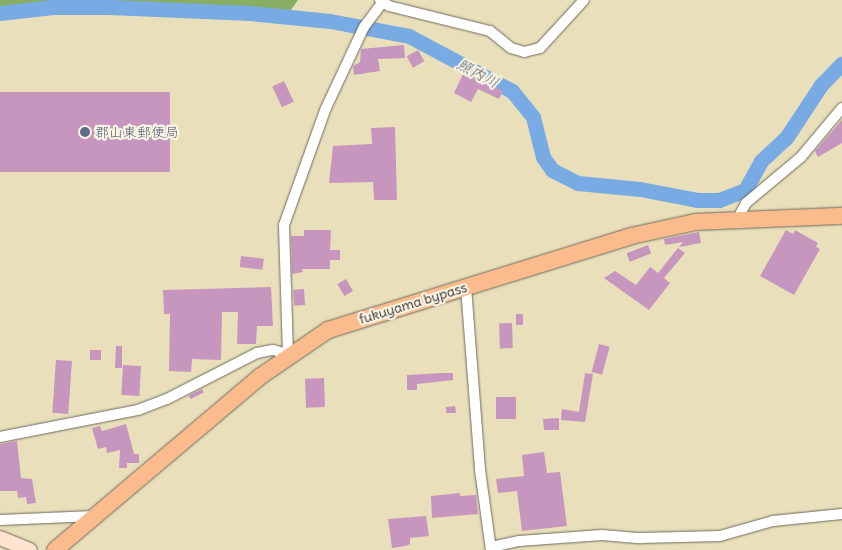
<!DOCTYPE html>
<meta charset="utf-8">
<style>
body{margin:0}
#map{position:relative;width:842px;height:550px;overflow:hidden;background:#e9e0bb;font-family:Delius,"Klee One",sans-serif}
div>[style]{position:absolute}
.forest>*{inset:0;background:#88ae64}
.river>*{height:15px;margin:-7.5px;padding:0 7.5px;transform-origin:7.5px;border-radius:7.5px;background:#78aae3}
.building>*{inset:0;background:#c696be;transform-origin:0 0}
.roads{filter:drop-shadow(0 0 1px #6e6a5d) drop-shadow(0 0 1px #6e6a5d)}
.minor>*{height:10px;margin:-5px;padding:0 5px;transform-origin:5px;border-radius:5px;background:#fff}
.secondary>*{height:14px;margin:-7px;padding:0 7px;transform-origin:7px;border-radius:7px;background:#fde4d1}
.trunk>*{height:16px;margin:-8px;padding:0 8px;transform-origin:8px;border-radius:8px;background:#fbbb8c}
.dots>*{width:14px;height:14px;translate:-50% -50%;box-sizing:border-box;border:2px solid #fcf5e5;border-radius:50%}
span{translate:-50% -50%;white-space:nowrap;text-align:center;line-height:1.15;-webkit-text-stroke:4.5px #fcf5e5;paint-order:stroke}
.service-label{font-size:14px;color:#4e5e75}
.left{translate:0 -50%;text-align:left}
.street-label{font-size:14px;color:#2b2b2b}
.water-label{font-size:15px;color:#46576b;font-style:italic}
</style>
<div id="map">
<div class="forest">
<div style="clip-path:polygon(0 0,298px 0,288px 14px,113px 1px,0 13px)"></div>
</div>
<div class="river">
<div style="left:0;top:13px;width:53px;rotate:-6.5deg"></div>
<div style="left:53px;top:7px;width:56px"></div>
<div style="left:109px;top:7px;width:141px;rotate:2.4deg"></div>
<div style="left:250px;top:13px;width:80px;rotate:5.7deg"></div>
<div style="left:330px;top:21px;width:80px;rotate:10.8deg"></div>
<div style="left:409px;top:36px;width:117px;rotate:28.1deg"></div>
<div style="left:512px;top:91px;width:33px;rotate:51deg"></div>
<div style="left:533px;top:117px;width:41px;rotate:76deg"></div>
<div style="left:543px;top:157px;width:16px;rotate:55deg"></div>
<div style="left:552px;top:170px;width:29px;rotate:27deg"></div>
<div style="left:578px;top:183px;width:62px;rotate:5.5deg"></div>
<div style="left:640px;top:189px;width:58px;rotate:10.9deg"></div>
<div style="left:697px;top:200px;width:22px"></div>
<div style="left:719px;top:200px;width:28px;rotate:-21deg"></div>
<div style="left:745px;top:190px;width:33px;rotate:-61deg"></div>
<div style="left:761px;top:161px;width:34px;rotate:-43deg"></div>
<div style="left:786px;top:138px;width:64px;rotate:-56.6deg"></div>
<div style="left:821px;top:85px;width:30px;rotate:-46deg"></div>
</div>
<div class="building">
<div style="clip-path:polygon(404px 45px,405px 58px,378px 59px,380px 71px,354px 75px,353px 66px,360px 62px,361px 49px)"></div>
<div style="left:418px;top:50px;width:13px;height:13px;rotate:61deg"></div>
<div style="clip-path:polygon(464px 72px,503px 91px,499px 99px,478px 89px,471px 102px,454px 93px)"></div>
<div style="left:284px;top:81px;width:23px;height:13px;rotate:65deg"></div>
<div style="left:0;top:92px;width:170px;height:80px"></div>
<div style="clip-path:polygon(842px 120px,842px 143px,818px 157px,815px 151px)"></div>
<div style="clip-path:polygon(395px 127px,397px 200px,374px 200px,373px 182px,329px 183px,333px 146px,372px 144px,371px 128px)"></div>
<div style="clip-path:polygon(304px 230px,331px 230px,330px 250px,340px 250px,340px 260px,330px 260px,330px 269px,302px 269px,303px 272px,292px 274px,291px 236px,304px 236px)"></div>
<div style="clip-path:polygon(786px 230px,793px 234px,795px 230px,818px 243px,816px 247px,820px 249px,794px 295px,760px 276px)"></div>
<div style="clip-path:polygon(699px 232px,701px 243px,679px 247px,683px 242px,665px 245px,664px 239px)"></div>
<div style="left:648px;top:245px;width:9px;height:23px;rotate:69deg"></div>
<div style="clip-path:polygon(678px 248px,685px 253px,664px 278px,670px 283px,649px 310px,604px 278px,615px 271px,636px 285px,650px 267px,658px 273px)"></div>
<div style="left:241px;top:256px;width:23px;height:11px;rotate:7deg"></div>
<div style="left:346px;top:279px;width:14px;height:10px;rotate:60deg"></div>
<div style="clip-path:polygon(271px 287px,273px 326px,257px 326px,256px 344px,237px 344px,238px 312px,222px 312px,221px 360px,192px 359px,191px 372px,169px 371px,170px 314px,164px 314px,163px 290px)"></div>
<div style="left:304px;top:289px;width:16px;height:11px;rotate:86deg"></div>
<div style="left:516px;top:314px;width:7px;height:11px"></div>
<div style="left:512px;top:323px;width:25px;height:13px;rotate:88deg"></div>
<div style="left:599px;top:344px;width:11px;height:29px;rotate:15deg"></div>
<div style="clip-path:polygon(116px 346px,122px 346px,122px 368px,115px 368px)"></div>
<div style="left:90px;top:350px;width:11px;height:10px"></div>
<div style="left:56px;top:360px;width:16px;height:53px;rotate:4deg"></div>
<div style="left:123px;top:365px;width:18px;height:30px;rotate:3deg"></div>
<div style="clip-path:polygon(442px 373px,453px 373px,453px 380px,417px 384px,417px 390px,407px 390px,407px 375px)"></div>
<div style="clip-path:polygon(585px 373px,593px 374px,585px 422px,561px 420px,562px 409px,579px 412px)"></div>
<div style="left:324px;top:378px;width:29px;height:19px;rotate:88deg"></div>
<div style="left:202px;top:389px;width:4px;height:15px;rotate:63deg"></div>
<div style="left:496px;top:397px;width:20px;height:22px"></div>
<div style="clip-path:polygon(455px 406px,456px 413px,446px 413px,446px 407px)"></div>
<div style="clip-path:polygon(559px 418px,559px 430px,544px 430px,543px 419px)"></div>
<div style="clip-path:polygon(126px 424px,134px 454px,139px 454px,139px 463px,127px 463px,127px 468px,119px 468px,120px 450px,107px 453px,106px 447px,98px 449px,92px 428px,100px 426px,102px 431px)"></div>
<div style="clip-path:polygon(17px 441px,21px 478px,32px 479px,36px 503px,27px 504px,26px 497px,18px 498px,17px 491px,0 491px,0 444px)"></div>
<div style="clip-path:polygon(544px 452px,547px 473px,560px 472px,567px 526px,522px 531px,517px 491px,498px 493px,496px 479px,524px 476px,522px 455px)"></div>
<div style="clip-path:polygon(460px 493px,460px 496px,476px 495px,478px 514px,432px 518px,431px 496px)"></div>
<div style="clip-path:polygon(426px 516px,429px 536px,410px 538px,410px 544px,406px 546px,392px 548px,388px 519px)"></div>
</div>
<div class="roads">
<div class="minor">
<div style="left:380px;top:0;width:11px;rotate:34deg"></div>
<div style="left:389px;top:6px;width:104px;rotate:13.9deg"></div>
<div style="left:490px;top:31px;width:27px;rotate:39deg"></div>
<div style="left:511px;top:48px;width:14px;rotate:17deg"></div>
<div style="left:524px;top:52px;width:16px;rotate:-14deg"></div>
<div style="left:540px;top:48px;width:65px;rotate:-47.5deg"></div>
<div style="left:738px;top:218px;width:17px;rotate:-62deg"></div>
<div style="left:746px;top:203px;width:72px;rotate:-39.9deg"></div>
<div style="left:801px;top:157px;width:64px;rotate:-50.1deg"></div>
<div style="left:466px;top:287px;width:184px;rotate:85.6deg"></div>
<div style="left:480px;top:470px;width:81px;rotate:82.2deg"></div>
<div style="left:0;top:437px;width:141px;rotate:-11.1deg"></div>
<div style="left:138px;top:410px;width:31px;rotate:-21deg"></div>
<div style="left:167px;top:399px;width:101px;rotate:-27.1deg"></div>
<div style="left:257px;top:353px;width:16px;rotate:-11deg"></div>
<div style="left:273px;top:350px;width:16px;rotate:15deg"></div>
<div style="left:288px;top:354px;width:129px;rotate:-91.8deg"></div>
<div style="left:284px;top:225px;width:124px;rotate:-70.3deg"></div>
<div style="left:326px;top:108px;width:89px;rotate:-64.9deg"></div>
<div style="left:364px;top:27px;width:34px;rotate:-53deg"></div>
<div style="left:0;top:520px;width:94px;rotate:-2.4deg"></div>
<div style="left:491px;top:547px;width:29px;rotate:-12deg"></div>
<div style="left:519px;top:541px;width:83px;rotate:-4.1deg"></div>
<div style="left:602px;top:535px;width:38px;rotate:5deg"></div>
<div style="left:640px;top:538px;width:80px;rotate:-1.4deg"></div>
<div style="left:720px;top:536px;width:55px;rotate:-15.8deg"></div>
<div style="left:773px;top:521px;width:69px;rotate:-5.8deg"></div>
</div>
<div class="secondary">
<div style="left:0;top:538px;width:32px;rotate:22deg"></div>
</div>
<div class="trunk">
<div style="left:55px;top:550px;width:270px;rotate:-40.2deg"></div>
<div style="left:261px;top:376px;width:81px;rotate:-34.5deg"></div>
<div style="left:328px;top:330px;width:317px;rotate:-17.2deg"></div>
<div style="left:631px;top:236px;width:66px;rotate:-12.2deg"></div>
<div style="left:696px;top:222px;width:146px;rotate:-2.4deg"></div>
</div>
</div>
<div class="dots">
<div style="left:85px;top:132px;background:#5c6f8a"></div>
</div>
<div class="service-label">
<span class="left" style="left:95px;top:132px">郡山東郵便局</span>
</div>
<div class="street-label">
<span style="left:413px;top:303px;rotate:-17deg">fukuyama bypass</span>
</div>
<div class="water-label">
<span style="left:478px;top:73px;rotate:28deg">照内川</span>
</div>
</div>
